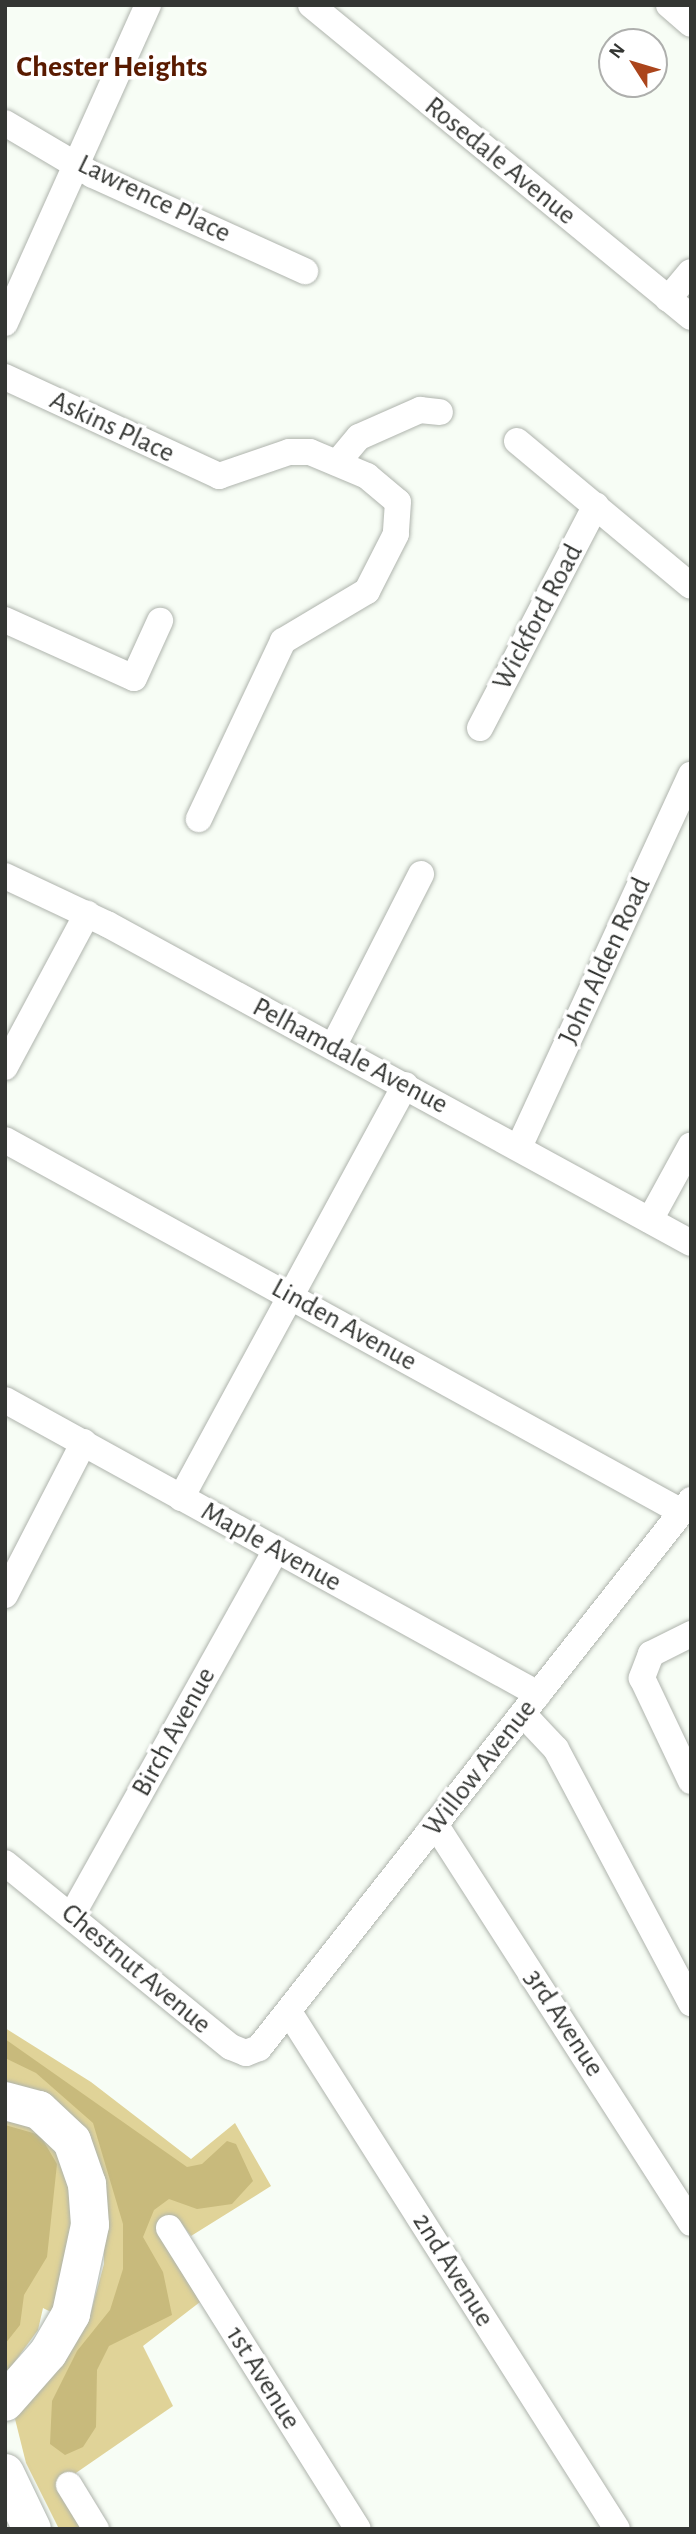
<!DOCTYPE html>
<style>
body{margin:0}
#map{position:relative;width:696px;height:2534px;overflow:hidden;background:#f7fdf5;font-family:"Alegreya Sans",sans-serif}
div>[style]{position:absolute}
.green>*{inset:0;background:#e0d398}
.forest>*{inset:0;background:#c8ba7c}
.roads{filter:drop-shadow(0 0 2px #afb4ad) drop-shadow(0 0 2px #afb4ad)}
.minor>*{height:26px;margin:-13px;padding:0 13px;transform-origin:13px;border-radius:13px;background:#fff}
.highway>*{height:38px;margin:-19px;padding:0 19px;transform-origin:19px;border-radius:19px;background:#fff}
span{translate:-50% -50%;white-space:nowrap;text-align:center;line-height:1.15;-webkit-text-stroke:7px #fff;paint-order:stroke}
.street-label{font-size:28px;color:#343633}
.neighbourhood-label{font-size:30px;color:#591a00;font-weight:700}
.frame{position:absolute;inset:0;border:7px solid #343633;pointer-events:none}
.north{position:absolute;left:598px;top:28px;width:70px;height:70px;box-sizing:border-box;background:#fff;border:2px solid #aeafad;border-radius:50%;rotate:307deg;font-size:19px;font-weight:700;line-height:28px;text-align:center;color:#343633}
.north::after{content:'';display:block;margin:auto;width:24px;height:32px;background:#ab451c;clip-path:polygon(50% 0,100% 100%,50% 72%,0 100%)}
</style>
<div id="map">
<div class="green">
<div style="clip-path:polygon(5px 2028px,91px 2082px,191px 2159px,235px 2123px,271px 2186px,191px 2236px,182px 2224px,158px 2231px,200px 2302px,143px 2346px,173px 2406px,57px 2486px,83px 2529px,59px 2529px,26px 2463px,15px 2419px,88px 2323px,104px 2264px,104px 2185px,5px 2086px)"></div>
<div style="clip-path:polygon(5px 2113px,30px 2117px,69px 2155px,77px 2238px,55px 2314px,43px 2308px,38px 2330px,5px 2375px)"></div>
</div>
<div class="forest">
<div style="clip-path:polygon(5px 2039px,187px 2167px,202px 2164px,227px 2141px,236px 2144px,253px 2181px,232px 2204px,197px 2209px,169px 2199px,154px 2210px,143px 2237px,163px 2272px,172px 2315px,109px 2346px,97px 2370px,96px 2427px,83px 2447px,65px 2455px,50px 2444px,52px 2401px,77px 2351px,110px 2310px,123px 2269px,123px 2224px,93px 2123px,36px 2073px,5px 2058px)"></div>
<div style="clip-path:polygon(5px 2125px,40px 2135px,57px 2164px,47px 2257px,24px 2295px,20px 2325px,5px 2344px)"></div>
</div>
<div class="roads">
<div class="minor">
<div style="left:311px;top:5px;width:492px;rotate:39.4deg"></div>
<div style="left:669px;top:5px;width:29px;rotate:41deg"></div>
<div style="left:5px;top:123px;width:102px;rotate:30.6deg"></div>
<div style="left:93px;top:175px;width:233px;rotate:24.4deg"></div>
<div style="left:668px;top:299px;width:35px;rotate:-50deg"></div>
<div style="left:5px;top:323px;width:349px;rotate:-65.8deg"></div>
<div style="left:5px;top:377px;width:236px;rotate:24.8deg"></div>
<div style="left:219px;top:476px;width:74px;rotate:-18.9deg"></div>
<div style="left:289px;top:452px;width:21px"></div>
<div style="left:310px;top:452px;width:62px;rotate:22.8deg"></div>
<div style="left:367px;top:476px;width:40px;rotate:40deg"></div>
<div style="left:398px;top:502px;width:32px;rotate:94deg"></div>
<div style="left:396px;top:534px;width:64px;rotate:117deg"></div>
<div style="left:367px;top:591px;width:98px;rotate:149.2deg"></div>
<div style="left:283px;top:641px;width:197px;rotate:115.3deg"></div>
<div style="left:517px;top:441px;width:226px;rotate:39.8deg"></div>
<div style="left:337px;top:463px;width:34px;rotate:-50deg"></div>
<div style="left:359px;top:437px;width:67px;rotate:-23.9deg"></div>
<div style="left:420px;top:410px;width:20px;rotate:6deg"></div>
<div style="left:5px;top:620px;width:141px;rotate:24.2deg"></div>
<div style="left:134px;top:678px;width:63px;rotate:-65.5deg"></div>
<div style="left:480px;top:728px;width:251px;rotate:-62.5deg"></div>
<div style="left:5px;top:876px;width:113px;rotate:25.2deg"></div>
<div style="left:107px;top:924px;width:665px;rotate:28.64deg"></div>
<div style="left:333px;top:1047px;width:194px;rotate:-63deg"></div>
<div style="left:5px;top:1067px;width:174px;rotate:-61.8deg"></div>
<div style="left:5px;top:1140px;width:772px;rotate:28.79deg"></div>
<div style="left:519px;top:1147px;width:410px;rotate:-65.2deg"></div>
<div style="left:650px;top:1220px;width:85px;rotate:-61.3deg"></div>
<div style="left:5px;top:1400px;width:609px;rotate:28.88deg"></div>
<div style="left:181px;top:1498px;width:470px;rotate:-61.5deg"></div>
<div style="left:5px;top:1595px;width:172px;rotate:-62.7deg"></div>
<div style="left:691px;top:1634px;width:45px;rotate:153.4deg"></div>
<div style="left:651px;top:1654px;width:26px;rotate:111deg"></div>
<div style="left:642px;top:1678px;width:114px;rotate:64.6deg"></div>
<div style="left:523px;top:1714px;width:48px;rotate:46.7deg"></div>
<div style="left:556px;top:1749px;width:288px;rotate:62deg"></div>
<div style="left:435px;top:1824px;width:474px;rotate:57.3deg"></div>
<div style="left:5px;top:1863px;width:291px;rotate:39.2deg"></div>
<div style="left:231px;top:2047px;width:16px;rotate:22deg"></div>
<div style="left:246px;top:2053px;width:14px;rotate:-21deg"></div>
<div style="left:259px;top:2048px;width:698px;rotate:-51.75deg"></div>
<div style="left:72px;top:1915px;width:418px;rotate:-60.8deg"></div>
<div style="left:289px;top:2012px;width:612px;rotate:57.61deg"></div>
<div style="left:169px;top:2228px;width:355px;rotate:57.9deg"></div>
<div style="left:69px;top:2485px;width:52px;rotate:58.5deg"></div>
</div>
<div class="highway">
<div style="left:5px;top:2101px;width:35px;rotate:15deg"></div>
<div style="left:39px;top:2110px;width:45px;rotate:43.2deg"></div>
<div style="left:72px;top:2141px;width:46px;rotate:70.8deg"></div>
<div style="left:87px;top:2184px;width:41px;rotate:85.8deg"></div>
<div style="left:90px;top:2225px;width:91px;rotate:102.1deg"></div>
<div style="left:71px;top:2314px;width:45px;rotate:120.5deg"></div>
<div style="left:48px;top:2353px;width:65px;rotate:131.3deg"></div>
<div style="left:5px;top:2473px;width:62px;rotate:64.3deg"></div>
</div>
</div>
<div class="street-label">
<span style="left:500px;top:161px;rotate:39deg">Rosedale Avenue</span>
<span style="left:154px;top:199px;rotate:26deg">Lawrence Place</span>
<span style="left:112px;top:427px;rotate:25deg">Askins Place</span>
<span style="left:538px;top:617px;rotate:-62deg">Wickford Road</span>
<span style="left:605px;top:961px;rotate:-65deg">John Alden Road</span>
<span style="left:350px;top:1056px;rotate:28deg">Pelhamdale Avenue</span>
<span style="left:344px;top:1325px;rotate:29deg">Linden Avenue</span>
<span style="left:271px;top:1547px;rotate:29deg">Maple Avenue</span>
<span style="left:174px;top:1732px;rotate:-61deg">Birch Avenue</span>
<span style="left:480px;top:1768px;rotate:-52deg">Willow Avenue</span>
<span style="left:136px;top:1969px;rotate:40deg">Chestnut Avenue</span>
<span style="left:564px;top:2023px;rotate:57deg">3rd Avenue</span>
<span style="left:453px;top:2270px;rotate:58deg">2nd Avenue</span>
<span style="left:263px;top:2378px;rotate:58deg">1st Avenue</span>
</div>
<div class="neighbourhood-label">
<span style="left:112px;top:67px">Chester Heights</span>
</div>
<div class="frame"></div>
<div class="north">N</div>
</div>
